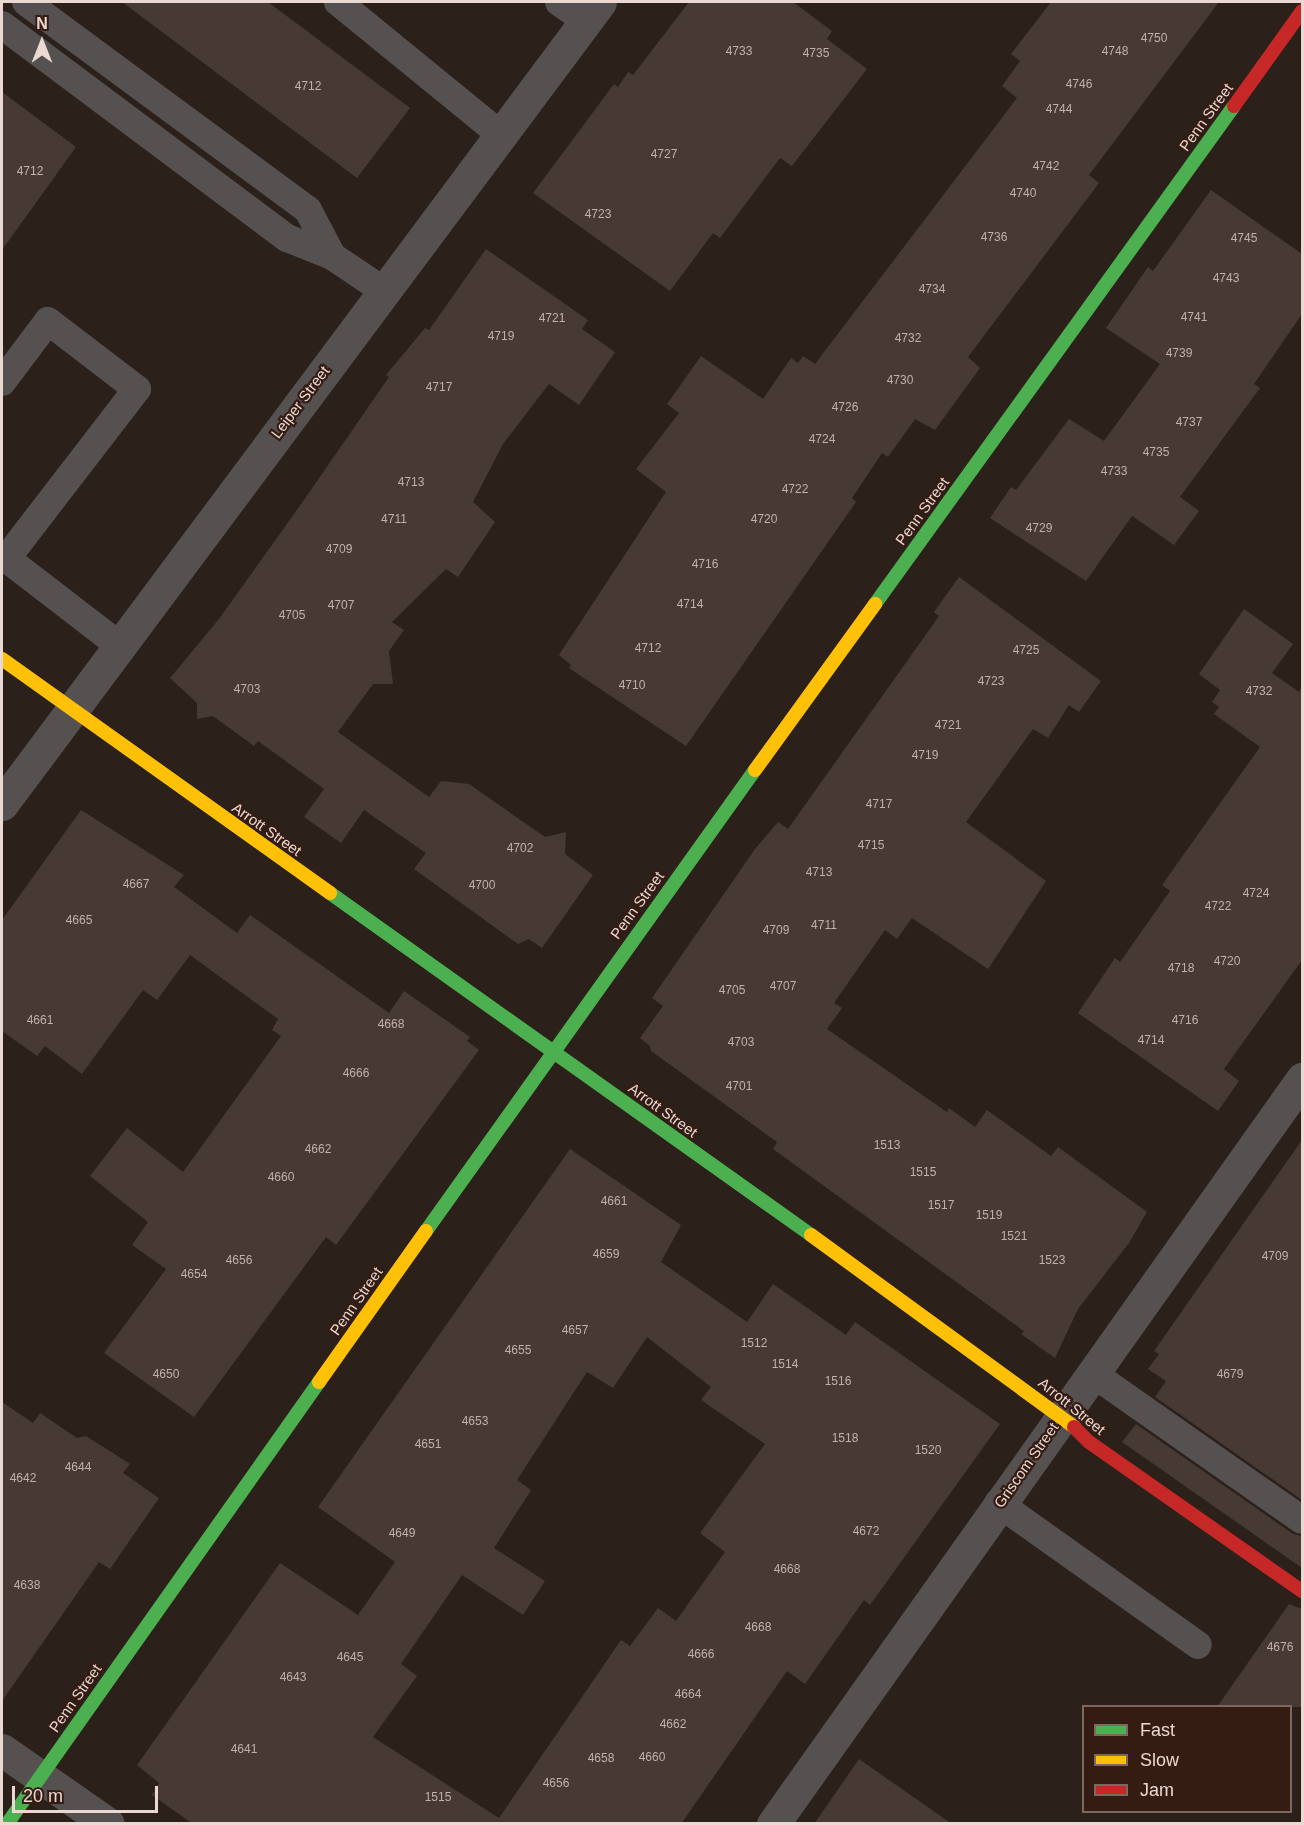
<!DOCTYPE html>
<style>
body{margin:0}
#map{position:relative;width:1304px;height:1825px;overflow:hidden;background:#2c201a;font-family:Helvetica,sans-serif}
div>[style]{position:absolute}
.building>*{inset:0;background:#473a35}
.lane>*{height:28px;margin:-14px;padding:0 14px;transform-origin:14px;border-radius:14px;background:#565151}
.street>*{height:33px;margin:-16.5px;padding:0 16.5px;transform-origin:16.5px;border-radius:16.5px;background:#565151}
.fast>*{height:14px;margin:-7px;padding:0 7px;transform-origin:7px;border-radius:7px;background:#4caf50}
.slow>*{height:14px;margin:-7px;padding:0 7px;transform-origin:7px;border-radius:7px;background:#ffc107}
.jam>*{height:14px;margin:-7px;padding:0 7px;transform-origin:7px;border-radius:7px;background:#c62828}
span{translate:-50% -50%;white-space:nowrap;text-align:center;line-height:1.15;-webkit-text-stroke:4.5px #341c12;paint-order:stroke}
.number-label{font-size:12px;color:#c1b0ab}
.number-label span{-webkit-text-stroke-width:0}
.street-label{font-size:15px;color:#ead8d2}
.frame{position:absolute;inset:0;border:3px solid #ead8d2;pointer-events:none}
.legend{position:absolute;left:1082px;top:1705px;width:210px;height:108px;box-sizing:border-box;background:#341c12;border:2px solid #7d675f;margin:0;padding:8px 10px;list-style:none;font-size:18px;color:#ead8d2}
.legend li{display:flex;align-items:center;gap:12px;height:30px}
.legend b{width:30px;border:2px solid #7d675f}
.north{position:absolute;left:12px;top:12px;width:60px;height:60px;-webkit-text-stroke:4px #341c12;paint-order:stroke;rotate:0deg;font-size:16px;font-weight:700;line-height:24px;text-align:center;color:#ead8d2}
.north::after{content:'';display:block;margin:auto;width:21px;height:27px;background:#ead8d2;clip-path:polygon(50% 0,100% 100%,50% 72%,0 100%)}
.scale{position:absolute;left:12px;top:1786px;width:146px;height:27px;box-sizing:border-box;border:3px solid #ead8d2;border-top:0;padding-left:8px;font-size:18px;line-height:21px;white-space:nowrap;color:#ead8d2;-webkit-text-stroke:4px #341c12;paint-order:stroke}
</style>
<div id="map">
<div class="building">
<div style="clip-path:polygon(122px 2px,268px 2px,410px 108px,357px 178px)"></div>
<div style="clip-path:polygon(689px 2px,793px 2px,832px 31px,827px 39px,867px 69px,792px 166px,780px 158px,720px 238px,713px 233px,670px 291px,533px 193px,614px 84px,618px 87px,628px 72px,633px 75px)"></div>
<div style="clip-path:polygon(1051px 2px,1219px 2px,1089px 175px,1099px 183px,968px 357px,980px 368px,935px 430px,915px 419px,888px 457px,882px 453px,852px 498px,856px 502px,686px 746px,569px 668px,571px 665px,559px 655px,666px 492px,636px 469px,679px 413px,667px 404px,701px 356px,763px 399px,791px 358px,798px 363px,803px 356px,815px 364px,1017px 98px,1002px 86px,1020px 61px,1011px 54px)"></div>
<div style="clip-path:polygon(2px 92px,76px 147px,2px 250px)"></div>
<div style="clip-path:polygon(1211px 190px,1302px 254px,1302px 314px,1254px 384px,1260px 388px,1180px 497px,1199px 511px,1174px 545px,1132px 516px,1086px 581px,990px 518px,1011px 487px,1016px 490px,1069px 419px,1104px 441px,1160px 364px,1106px 328px,1148px 267px,1153px 271px)"></div>
<div style="clip-path:polygon(486px 249px,588px 320px,582px 329px,615px 352px,579px 405px,549px 384px,503px 444px,473px 502px,495px 522px,458px 577px,446px 569px,392px 622px,404px 630px,389px 651px,393px 684px,373px 684px,338px 732px,429px 797px,441px 781px,469px 784px,545px 837px,566px 832px,565px 854px,593px 875px,542px 948px,529px 939px,518px 944px,414px 869px,426px 853px,364px 810px,341px 843px,304px 817px,324px 789px,258px 741px,254px 746px,213px 716px,197px 719px,197px 703px,170px 678px,219px 619px,304px 500px,389px 377px,386px 375px,425px 328px,429px 330px)"></div>
<div style="clip-path:polygon(959px 577px,1101px 681px,1079px 712px,1069px 705px,1048px 738px,1033px 729px,966px 822px,1046px 881px,988px 969px,912px 918px,897px 939px,885px 930px,834px 1003px,842px 1008px,827px 1029px,947px 1112px,949px 1108px,975px 1127px,987px 1110px,1051px 1156px,1058px 1147px,1147px 1212px,1129px 1243px,1078px 1309px,1055px 1358px,1021px 1334px,1024px 1331px,773px 1149px,777px 1142px,651px 1051px,650px 1046px,640px 1038px,663px 1006px,652px 998px,755px 849px,778px 822px,788px 829px,939px 616px,934px 612px)"></div>
<div style="clip-path:polygon(1244px 609px,1293px 644px,1272px 673px,1299px 692px,1302px 687px,1302px 960px,1224px 1069px,1239px 1081px,1218px 1111px,1078px 1013px,1115px 958px,1120px 962px,1170px 891px,1162px 885px,1260px 747px,1214px 714px,1219px 707px,1212px 702px,1220px 690px,1199px 674px)"></div>
<div style="clip-path:polygon(81px 810px,184px 875px,174px 887px,237px 933px,250px 915px,389px 1013px,404px 991px,470px 1037px,467px 1041px,479px 1050px,336px 1245px,326px 1237px,194px 1417px,104px 1353px,166px 1269px,132px 1245px,148px 1222px,90px 1176px,127px 1128px,183px 1172px,281px 1036px,272px 1030px,278px 1019px,190px 955px,157px 1000px,143px 990px,82px 1074px,45px 1046px,37px 1056px,2px 1031px,2px 920px)"></div>
<div style="clip-path:polygon(1302px 1140px,1302px 1500px,1155px 1397px,1166px 1381px,1148px 1369px,1159px 1354px,1154px 1351px)"></div>
<div style="clip-path:polygon(evenodd,570px 1149px,681px 1225px,661px 1262px,747px 1322px,773px 1284px,846px 1335px,855px 1322px,1000px 1424px,870px 1605px,864px 1600px,805px 1684px,787px 1671px,681px 1824px,193px 1824px,152px 1795px,159px 1783px,137px 1765px,280px 1563px,358px 1615px,395px 1562px,318px 1507px,570px 1149px,647px 1337px,711px 1387px,701px 1400px,765px 1444px,700px 1533px,725px 1552px,676px 1621px,658px 1608px,630px 1646px,621px 1640px,499px 1818px,373px 1737px,417px 1676px,401px 1664px,462px 1575px,523px 1615px,545px 1581px,494px 1548px,531px 1490px,517px 1480px,587px 1372px,613px 1388px,647px 1337px)"></div>
<div style="clip-path:polygon(2px 1402px,33px 1423px,40px 1413px,77px 1438px,86px 1436px,130px 1464px,123px 1473px,159px 1498px,110px 1569px,99px 1562px,2px 1701px)"></div>
<div style="clip-path:polygon(1136px 1424px,1293px 1534px,1302px 1536px,1302px 1568px,1122px 1442px)"></div>
<div style="clip-path:polygon(1289px 1604px,1302px 1609px,1302px 1707px,1217px 1707px)"></div>
<div style="clip-path:polygon(859px 1759px,952px 1824px,814px 1824px)"></div>
</div>
<div class="lane">
<div style="left:26px;top:2px;width:350px;rotate:36.4deg"></div>
<div style="left:308px;top:210px;width:52px;rotate:62.4deg"></div>
<div style="left:338px;top:2px;width:210px;rotate:39.2deg"></div>
<div style="left:559px;top:2px;width:33px;rotate:35deg"></div>
<div style="left:2px;top:25px;width:356px;rotate:36.8deg"></div>
<div style="left:287px;top:238px;width:48px;rotate:21.8deg"></div>
<div style="left:332px;top:256px;width:63px;rotate:33.9deg"></div>
<div style="left:2px;top:382px;width:76px;rotate:-53deg"></div>
<div style="left:48px;top:321px;width:112px;rotate:37.4deg"></div>
<div style="left:137px;top:389px;width:215px;rotate:127.6deg"></div>
<div style="left:2px;top:555px;width:148px;rotate:37.6deg"></div>
<div style="left:1092px;top:1373px;width:256px;rotate:35deg"></div>
<div style="left:998px;top:1503px;width:245px;rotate:35.4deg"></div>
</div>
<div class="street">
<div style="left:2px;top:804px;width:1000px;rotate:-53.29deg"></div>
<div style="left:2px;top:1750px;width:129px;rotate:34.9deg"></div>
<div style="left:773px;top:1824px;width:914px;rotate:-54.62deg"></div>
</div>
<div class="fast">
<div style="left:875px;top:604px;width:614px;rotate:-54.21deg"></div>
<div style="left:330px;top:893px;width:590px;rotate:35.41deg"></div>
<div style="left:426px;top:1231px;width:566px;rotate:-54.49deg"></div>
<div style="left:7px;top:1824px;width:541px;rotate:-54.78deg"></div>
</div>
<div class="slow">
<div style="left:2px;top:659px;width:403px;rotate:35.5deg"></div>
<div style="left:755px;top:770px;width:205px;rotate:-54.1deg"></div>
<div style="left:811px;top:1235px;width:326px;rotate:36.1deg"></div>
<div style="left:319px;top:1382px;width:185px;rotate:-54.7deg"></div>
</div>
<div class="jam">
<div style="left:1234px;top:106px;width:117px;rotate:-54.4deg"></div>
<div style="left:1074px;top:1427px;width:21px;rotate:45deg"></div>
<div style="left:1089px;top:1442px;width:260px;rotate:35deg"></div>
</div>
<div class="number-label">
<span style="left:1154px;top:39px">4750</span>
<span style="left:739px;top:52px">4733</span>
<span style="left:1115px;top:52px">4748</span>
<span style="left:816px;top:54px">4735</span>
<span style="left:1079px;top:85px">4746</span>
<span style="left:308px;top:87px">4712</span>
<span style="left:1059px;top:110px">4744</span>
<span style="left:664px;top:155px">4727</span>
<span style="left:1046px;top:167px">4742</span>
<span style="left:30px;top:172px">4712</span>
<span style="left:1023px;top:194px">4740</span>
<span style="left:598px;top:215px">4723</span>
<span style="left:994px;top:238px">4736</span>
<span style="left:1244px;top:239px">4745</span>
<span style="left:1226px;top:279px">4743</span>
<span style="left:932px;top:290px">4734</span>
<span style="left:1194px;top:318px">4741</span>
<span style="left:552px;top:319px">4721</span>
<span style="left:501px;top:337px">4719</span>
<span style="left:908px;top:339px">4732</span>
<span style="left:1179px;top:354px">4739</span>
<span style="left:900px;top:381px">4730</span>
<span style="left:439px;top:388px">4717</span>
<span style="left:845px;top:408px">4726</span>
<span style="left:1189px;top:423px">4737</span>
<span style="left:822px;top:440px">4724</span>
<span style="left:1156px;top:453px">4735</span>
<span style="left:1114px;top:472px">4733</span>
<span style="left:411px;top:483px">4713</span>
<span style="left:795px;top:490px">4722</span>
<span style="left:394px;top:520px">4711</span>
<span style="left:764px;top:520px">4720</span>
<span style="left:1039px;top:529px">4729</span>
<span style="left:339px;top:550px">4709</span>
<span style="left:705px;top:565px">4716</span>
<span style="left:690px;top:605px">4714</span>
<span style="left:341px;top:606px">4707</span>
<span style="left:292px;top:616px">4705</span>
<span style="left:648px;top:649px">4712</span>
<span style="left:1026px;top:651px">4725</span>
<span style="left:991px;top:682px">4723</span>
<span style="left:632px;top:686px">4710</span>
<span style="left:247px;top:690px">4703</span>
<span style="left:1259px;top:692px">4732</span>
<span style="left:948px;top:726px">4721</span>
<span style="left:925px;top:756px">4719</span>
<span style="left:879px;top:805px">4717</span>
<span style="left:871px;top:846px">4715</span>
<span style="left:520px;top:849px">4702</span>
<span style="left:819px;top:873px">4713</span>
<span style="left:136px;top:885px">4667</span>
<span style="left:482px;top:886px">4700</span>
<span style="left:1256px;top:894px">4724</span>
<span style="left:1218px;top:907px">4722</span>
<span style="left:79px;top:921px">4665</span>
<span style="left:824px;top:926px">4711</span>
<span style="left:776px;top:931px">4709</span>
<span style="left:1227px;top:962px">4720</span>
<span style="left:1181px;top:969px">4718</span>
<span style="left:783px;top:987px">4707</span>
<span style="left:732px;top:991px">4705</span>
<span style="left:40px;top:1021px">4661</span>
<span style="left:1185px;top:1021px">4716</span>
<span style="left:391px;top:1025px">4668</span>
<span style="left:1151px;top:1041px">4714</span>
<span style="left:741px;top:1043px">4703</span>
<span style="left:356px;top:1074px">4666</span>
<span style="left:739px;top:1087px">4701</span>
<span style="left:887px;top:1146px">1513</span>
<span style="left:318px;top:1150px">4662</span>
<span style="left:923px;top:1173px">1515</span>
<span style="left:281px;top:1178px">4660</span>
<span style="left:614px;top:1202px">4661</span>
<span style="left:941px;top:1206px">1517</span>
<span style="left:989px;top:1216px">1519</span>
<span style="left:1014px;top:1237px">1521</span>
<span style="left:606px;top:1255px">4659</span>
<span style="left:1275px;top:1257px">4709</span>
<span style="left:239px;top:1261px">4656</span>
<span style="left:1052px;top:1261px">1523</span>
<span style="left:194px;top:1275px">4654</span>
<span style="left:575px;top:1331px">4657</span>
<span style="left:754px;top:1344px">1512</span>
<span style="left:518px;top:1351px">4655</span>
<span style="left:785px;top:1365px">1514</span>
<span style="left:166px;top:1375px">4650</span>
<span style="left:1230px;top:1375px">4679</span>
<span style="left:838px;top:1382px">1516</span>
<span style="left:475px;top:1422px">4653</span>
<span style="left:845px;top:1439px">1518</span>
<span style="left:428px;top:1445px">4651</span>
<span style="left:928px;top:1451px">1520</span>
<span style="left:78px;top:1468px">4644</span>
<span style="left:23px;top:1479px">4642</span>
<span style="left:866px;top:1532px">4672</span>
<span style="left:402px;top:1534px">4649</span>
<span style="left:787px;top:1570px">4668</span>
<span style="left:27px;top:1586px">4638</span>
<span style="left:758px;top:1628px">4668</span>
<span style="left:1280px;top:1648px">4676</span>
<span style="left:701px;top:1655px">4666</span>
<span style="left:350px;top:1658px">4645</span>
<span style="left:293px;top:1678px">4643</span>
<span style="left:688px;top:1695px">4664</span>
<span style="left:673px;top:1725px">4662</span>
<span style="left:244px;top:1750px">4641</span>
<span style="left:652px;top:1758px">4660</span>
<span style="left:601px;top:1759px">4658</span>
<span style="left:556px;top:1784px">4656</span>
<span style="left:438px;top:1798px">1515</span>
</div>
<div class="street-label">
<span style="left:1206px;top:117px;rotate:-54deg">Penn Street</span>
<span style="left:300px;top:402px;rotate:-53deg">Leiper Street</span>
<span style="left:922px;top:511px;rotate:-54deg">Penn Street</span>
<span style="left:267px;top:829px;rotate:35deg">Arrott Street</span>
<span style="left:637px;top:905px;rotate:-54deg">Penn Street</span>
<span style="left:663px;top:1110px;rotate:36deg">Arrott Street</span>
<span style="left:356px;top:1301px;rotate:-55deg">Penn Street</span>
<span style="left:1072px;top:1406px;rotate:39deg">Arrott Street</span>
<span style="left:1026px;top:1465px;rotate:-55deg">Griscom Street</span>
<span style="left:75px;top:1698px;rotate:-55deg">Penn Street</span>
</div>
<div class="frame"></div>
<ul class="legend">
<li><b style="height:8px;background:#4caf50"></b>Fast</li>
<li><b style="height:8px;background:#ffc107"></b>Slow</li>
<li><b style="height:8px;background:#c62828"></b>Jam</li>
</ul>
<div class="north">N</div>
<div class="scale">20 m</div>
</div>
